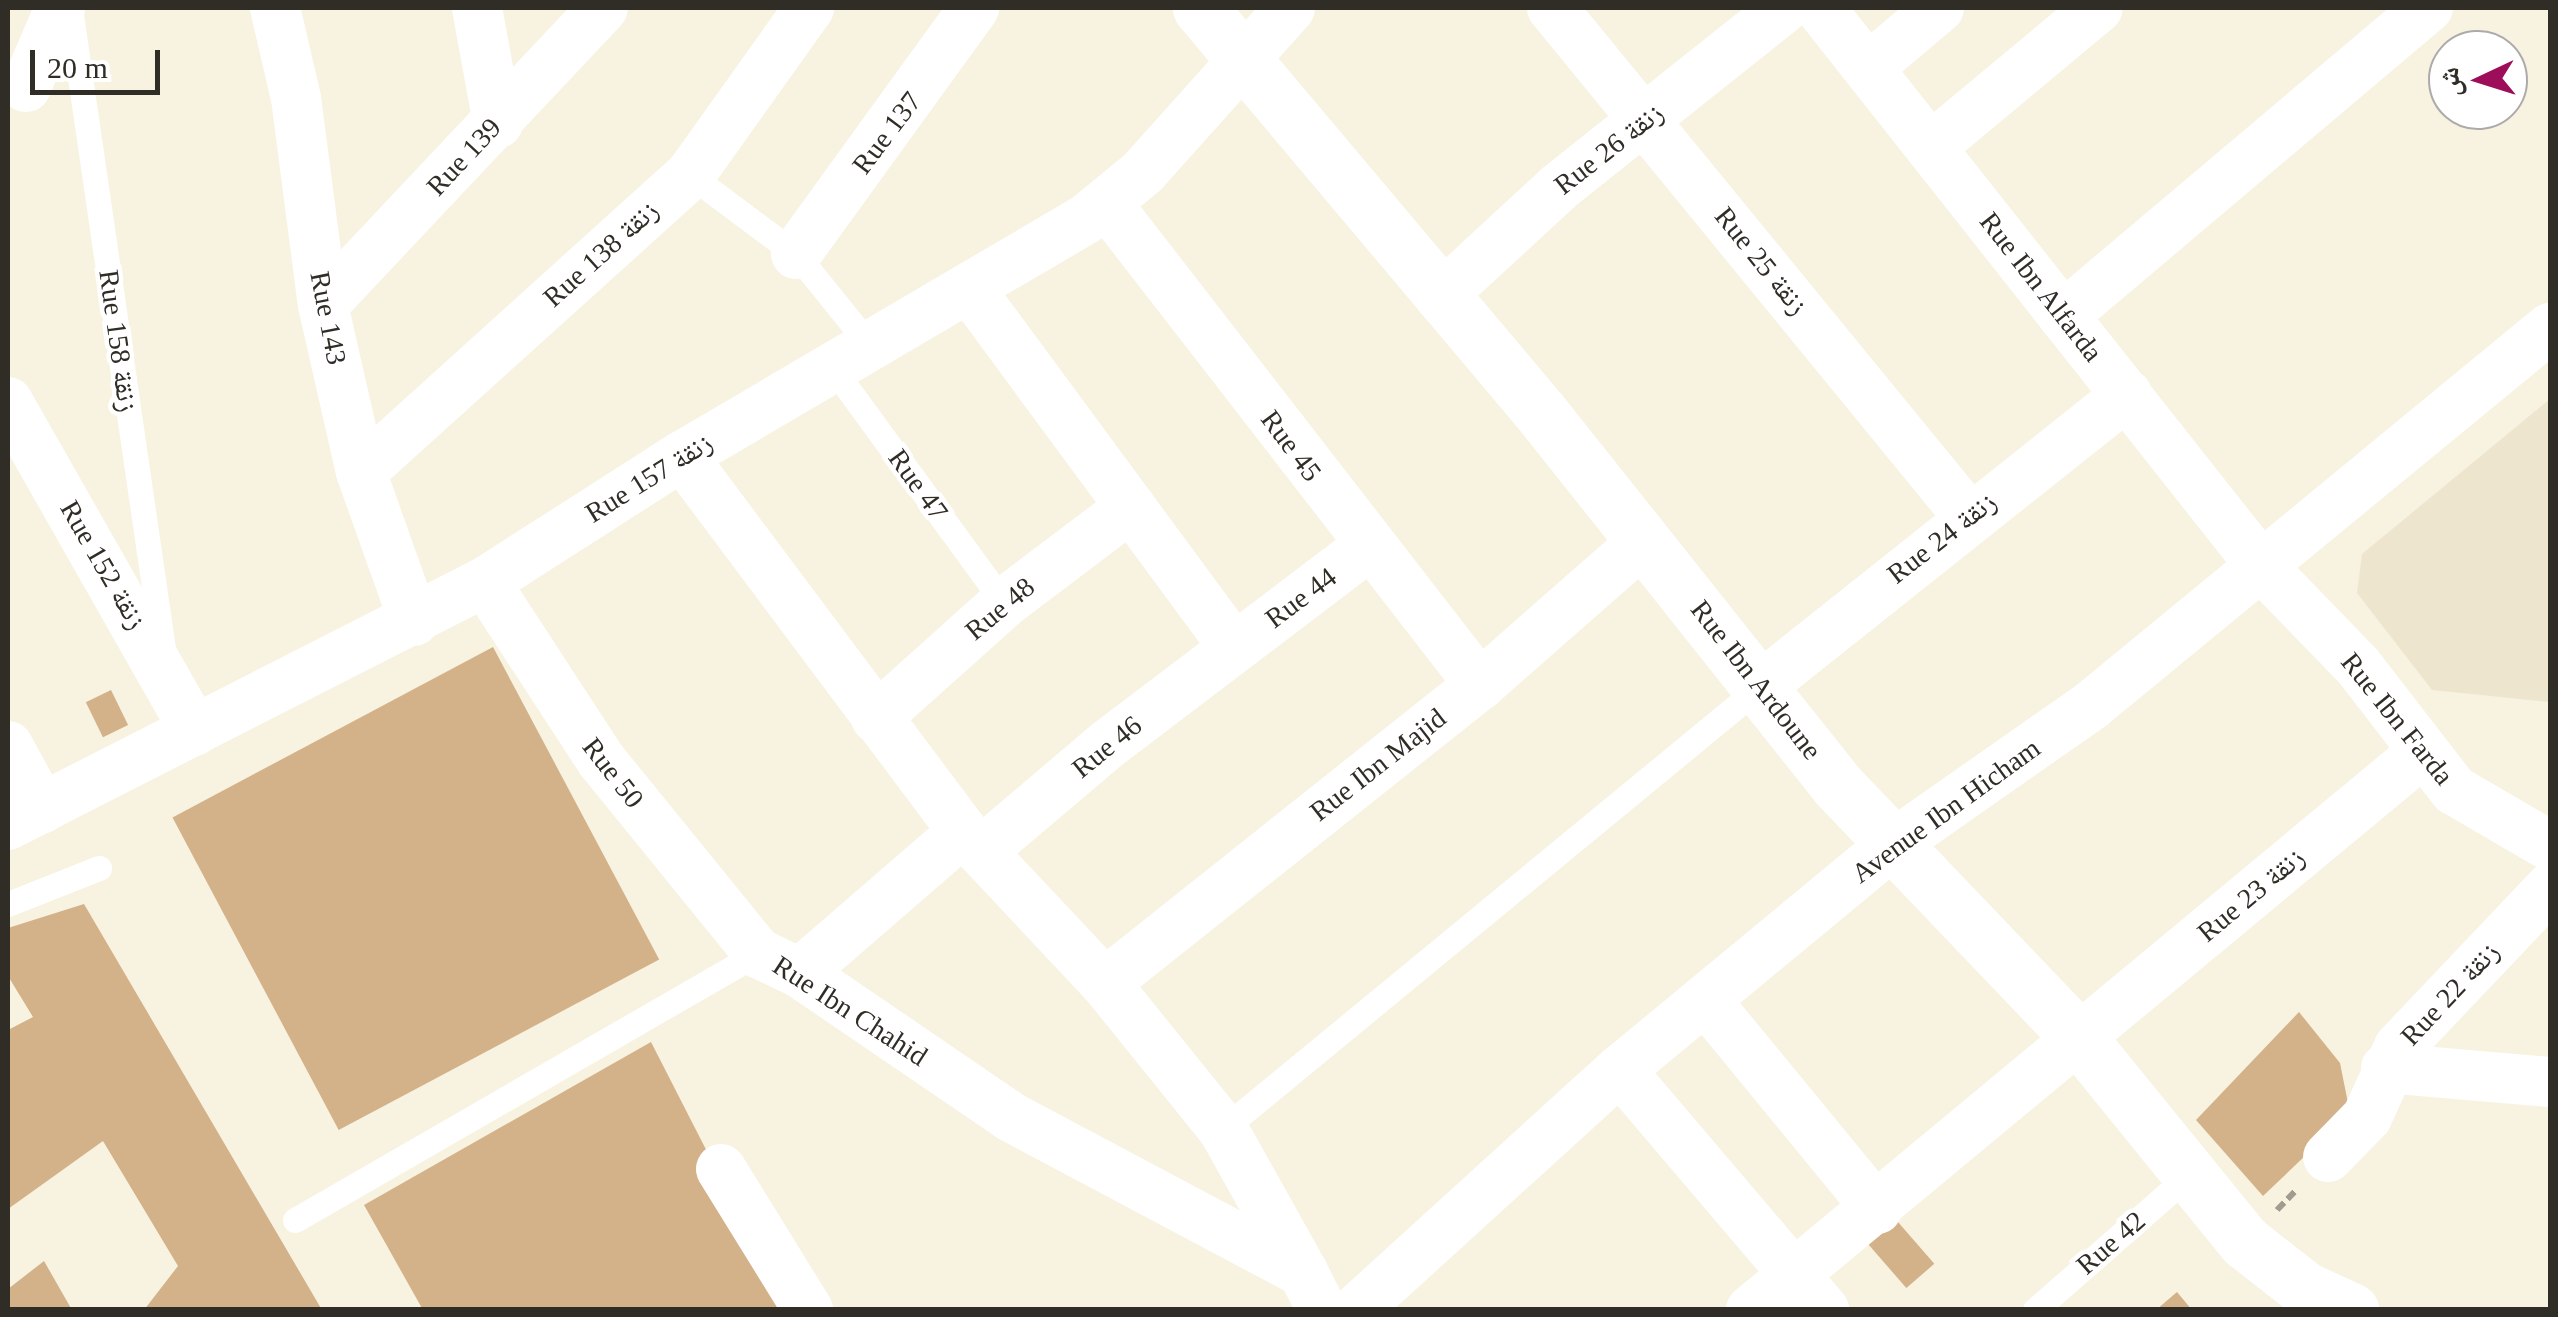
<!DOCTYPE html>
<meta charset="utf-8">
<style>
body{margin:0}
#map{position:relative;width:2558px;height:1317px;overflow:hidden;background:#f8f2e0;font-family:"Times New Roman","Noto Naskh Arabic",serif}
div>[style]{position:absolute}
.built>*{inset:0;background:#eee5ce}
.building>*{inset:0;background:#d3b189;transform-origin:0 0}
.path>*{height:6px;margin-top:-3px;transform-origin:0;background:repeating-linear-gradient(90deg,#a19c8f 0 10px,transparent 0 15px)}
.lane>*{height:25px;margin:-12.5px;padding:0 12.5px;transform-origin:12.5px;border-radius:12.5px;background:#fff}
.street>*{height:50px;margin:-25px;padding:0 25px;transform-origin:25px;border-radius:25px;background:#fff}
.secondary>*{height:55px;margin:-27.5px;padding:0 27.5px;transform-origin:27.5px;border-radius:27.5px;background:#fff}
span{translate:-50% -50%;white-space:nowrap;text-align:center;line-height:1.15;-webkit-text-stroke:9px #fff;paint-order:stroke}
.street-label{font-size:28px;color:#302d27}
.frame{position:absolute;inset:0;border:10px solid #302d27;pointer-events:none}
.north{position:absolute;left:2428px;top:30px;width:100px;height:100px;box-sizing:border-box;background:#fff;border:2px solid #acaba9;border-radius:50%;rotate:266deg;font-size:28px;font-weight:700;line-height:40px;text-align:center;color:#302d27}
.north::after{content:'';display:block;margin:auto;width:35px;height:45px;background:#9d0d5a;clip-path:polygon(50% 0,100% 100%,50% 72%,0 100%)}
.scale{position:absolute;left:30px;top:50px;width:130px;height:45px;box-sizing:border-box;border:5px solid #302d27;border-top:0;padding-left:12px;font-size:30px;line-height:35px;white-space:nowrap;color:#302d27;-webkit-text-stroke:8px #fff;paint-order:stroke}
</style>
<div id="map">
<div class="built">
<div style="clip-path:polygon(2550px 399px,2550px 702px,2432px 690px,2357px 593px,2362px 554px)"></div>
</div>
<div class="building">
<div style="left:493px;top:647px;width:354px;height:363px;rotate:62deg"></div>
<div style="left:111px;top:690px;width:39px;height:28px;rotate:64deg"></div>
<div style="clip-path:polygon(84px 904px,322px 1310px,144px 1310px,178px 1266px,103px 1141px,8px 1209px,8px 1030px,33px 1017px,8px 976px,8px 928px)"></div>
<div style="clip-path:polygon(2299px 1012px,2340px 1063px,2350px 1113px,2263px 1196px,2196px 1120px)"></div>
<div style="clip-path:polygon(651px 1042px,788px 1310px,423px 1310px,364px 1205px)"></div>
<div style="left:1891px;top:1214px;width:66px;height:37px;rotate:49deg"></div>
<div style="clip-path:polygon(44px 1261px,72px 1310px,8px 1310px,8px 1289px)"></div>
<div style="clip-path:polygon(2177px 1292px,2192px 1310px,2156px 1310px)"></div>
</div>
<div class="path">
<div style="left:2277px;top:1210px;width:28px;rotate:-46deg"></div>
</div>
<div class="lane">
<div style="left:70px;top:8px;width:648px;rotate:81.74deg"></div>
<div style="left:690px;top:175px;width:132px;rotate:36.7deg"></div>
<div style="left:796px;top:254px;width:119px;rotate:51.1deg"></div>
<div style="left:832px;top:367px;width:292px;rotate:53.9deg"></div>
<div style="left:8px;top:904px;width:98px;rotate:-21.6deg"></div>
<div style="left:1223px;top:1129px;width:697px;rotate:-39.47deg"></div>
<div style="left:295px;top:1220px;width:534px;rotate:-29.97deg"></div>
<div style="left:2035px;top:1310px;width:202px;rotate:-41.2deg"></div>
</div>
<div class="street">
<div style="left:275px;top:8px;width:92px;rotate:76.9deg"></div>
<div style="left:296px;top:98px;width:209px;rotate:82.6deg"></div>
<div style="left:323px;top:305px;width:171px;rotate:77.2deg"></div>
<div style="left:361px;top:472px;width:158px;rotate:70.4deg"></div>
<div style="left:477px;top:8px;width:117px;rotate:79.7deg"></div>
<div style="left:1552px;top:8px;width:657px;rotate:50.69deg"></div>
<div style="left:1820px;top:8px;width:713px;rotate:51.67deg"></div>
<div style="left:2262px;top:567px;width:138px;rotate:45.9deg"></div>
<div style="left:2358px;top:666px;width:157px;rotate:52.3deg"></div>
<div style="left:2454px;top:790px;width:111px;rotate:30.3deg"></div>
<div style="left:1868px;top:68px;width:93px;rotate:-40.2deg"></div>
<div style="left:26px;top:87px;width:86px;rotate:-66.7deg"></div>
<div style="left:1931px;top:147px;width:217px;rotate:-39.8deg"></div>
<div style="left:1107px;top:204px;width:609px;rotate:52.21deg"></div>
<div style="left:796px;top:254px;width:304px;rotate:-54.1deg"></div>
<div style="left:969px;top:288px;width:447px;rotate:53.6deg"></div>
<div style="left:1440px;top:297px;width:162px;rotate:-42.7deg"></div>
<div style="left:1559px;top:187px;width:288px;rotate:-38.5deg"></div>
<div style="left:323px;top:305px;width:408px;rotate:-46.7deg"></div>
<div style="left:2063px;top:316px;width:478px;rotate:-40.2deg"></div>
<div style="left:8px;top:402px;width:378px;rotate:60.4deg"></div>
<div style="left:682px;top:456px;width:469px;rotate:53.2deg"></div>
<div style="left:963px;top:832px;width:207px;rotate:46.8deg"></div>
<div style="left:1105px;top:983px;width:188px;rotate:51.1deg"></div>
<div style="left:1223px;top:1129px;width:164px;rotate:60.8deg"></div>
<div style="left:361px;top:472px;width:443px;rotate:-42.1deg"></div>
<div style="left:690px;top:175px;width:205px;rotate:-54.5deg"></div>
<div style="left:485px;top:582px;width:212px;rotate:56.9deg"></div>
<div style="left:601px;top:760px;width:249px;rotate:50.9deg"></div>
<div style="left:758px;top:953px;width:47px;rotate:25.5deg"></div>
<div style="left:800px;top:973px;width:255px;rotate:34.3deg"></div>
<div style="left:1011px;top:1117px;width:331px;rotate:28deg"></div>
<div style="left:1303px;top:1272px;width:42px;rotate:63.4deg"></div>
<div style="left:1761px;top:686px;width:468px;rotate:-38.5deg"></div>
<div style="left:876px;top:718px;width:172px;rotate:-41.9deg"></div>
<div style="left:1004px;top:603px;width:159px;rotate:-37.1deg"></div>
<div style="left:8px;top:746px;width:71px;rotate:61.3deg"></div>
<div style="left:8px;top:825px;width:535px;rotate:-27deg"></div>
<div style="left:485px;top:582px;width:234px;rotate:-32.6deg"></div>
<div style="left:682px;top:456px;width:468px;rotate:-30.4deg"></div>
<div style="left:1086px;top:219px;width:74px;rotate:-39.5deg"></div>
<div style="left:1143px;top:172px;width:220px;rotate:-48.1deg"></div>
<div style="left:983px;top:850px;width:164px;rotate:-40.3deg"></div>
<div style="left:1108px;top:744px;width:326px;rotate:-37.2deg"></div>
<div style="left:800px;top:973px;width:216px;rotate:-40.9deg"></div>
<div style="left:1105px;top:983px;width:479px;rotate:-38.5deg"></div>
<div style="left:1480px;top:685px;width:220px;rotate:-41.3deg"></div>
<div style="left:1707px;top:1002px;width:268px;rotate:50.6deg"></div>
<div style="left:2386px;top:1068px;width:165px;rotate:4.9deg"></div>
<div style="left:1620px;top:1070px;width:315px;rotate:49.6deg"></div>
<div style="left:2328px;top:1157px;width:56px;rotate:-45.7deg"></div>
<div style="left:2367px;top:1117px;width:77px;rotate:-65.4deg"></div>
<div style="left:2399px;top:1047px;width:219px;rotate:-46.5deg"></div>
<div style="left:721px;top:1169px;width:166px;rotate:58.3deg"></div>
<div style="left:1356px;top:1310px;width:357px;rotate:-42.3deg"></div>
<div style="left:1620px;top:1070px;width:353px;rotate:-39.6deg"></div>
<div style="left:1892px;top:845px;width:246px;rotate:-35deg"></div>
<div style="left:2093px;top:704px;width:592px;rotate:-39.45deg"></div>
<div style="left:1751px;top:1310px;width:872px;rotate:-39.7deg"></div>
</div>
<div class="secondary">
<div style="left:1200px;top:8px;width:531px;rotate:49.89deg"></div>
<div style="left:1542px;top:414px;width:474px;rotate:51.5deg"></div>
<div style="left:1837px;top:785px;width:350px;rotate:46.3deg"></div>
<div style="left:2079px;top:1038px;width:263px;rotate:50.9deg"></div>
<div style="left:2245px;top:1242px;width:76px;rotate:38.1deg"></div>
<div style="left:2305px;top:1289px;width:51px;rotate:24.5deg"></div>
</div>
<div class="street-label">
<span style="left:887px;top:133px;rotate:-53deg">Rue 137</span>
<span style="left:1609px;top:149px;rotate:-38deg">Rue 26 زنقة</span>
<span style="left:464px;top:157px;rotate:-47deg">Rue 139</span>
<span style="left:601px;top:254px;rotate:-42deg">Rue 138 زنقة</span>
<span style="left:1761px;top:261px;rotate:51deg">Rue 25 زنقة</span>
<span style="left:2041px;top:287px;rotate:52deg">Rue Ibn Alfarda</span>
<span style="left:328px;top:318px;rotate:79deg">Rue 143</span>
<span style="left:118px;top:341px;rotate:82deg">Rue 158 زنقة</span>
<span style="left:1291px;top:446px;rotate:53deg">Rue 45</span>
<span style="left:649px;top:478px;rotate:-32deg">Rue 157 زنقة</span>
<span style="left:918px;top:485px;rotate:54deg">Rue 47</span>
<span style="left:1942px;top:538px;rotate:-38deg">Rue 24 زنقة</span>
<span style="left:103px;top:565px;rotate:60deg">Rue 152 زنقة</span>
<span style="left:1301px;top:598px;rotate:-37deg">Rue 44</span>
<span style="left:1000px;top:609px;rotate:-40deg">Rue 48</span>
<span style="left:1756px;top:680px;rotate:52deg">Rue Ibn Ardoune</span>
<span style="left:2397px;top:719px;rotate:51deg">Rue Ibn Farda</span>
<span style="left:1107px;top:747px;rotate:-39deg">Rue 46</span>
<span style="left:1378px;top:765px;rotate:-38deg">Rue Ibn Majid</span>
<span style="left:613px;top:773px;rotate:52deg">Rue 50</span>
<span style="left:1946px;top:811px;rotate:-36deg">Avenue Ibn Hicham</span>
<span style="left:2251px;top:895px;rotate:-40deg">Rue 23 زنقة</span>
<span style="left:2450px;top:994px;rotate:-47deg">Rue 22 زنقة</span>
<span style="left:850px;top:1011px;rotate:33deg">Rue Ibn Chahid</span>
<span style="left:2111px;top:1243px;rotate:-41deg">Rue 42</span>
</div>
<div class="frame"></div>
<div class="north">ش</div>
<div class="scale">20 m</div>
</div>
